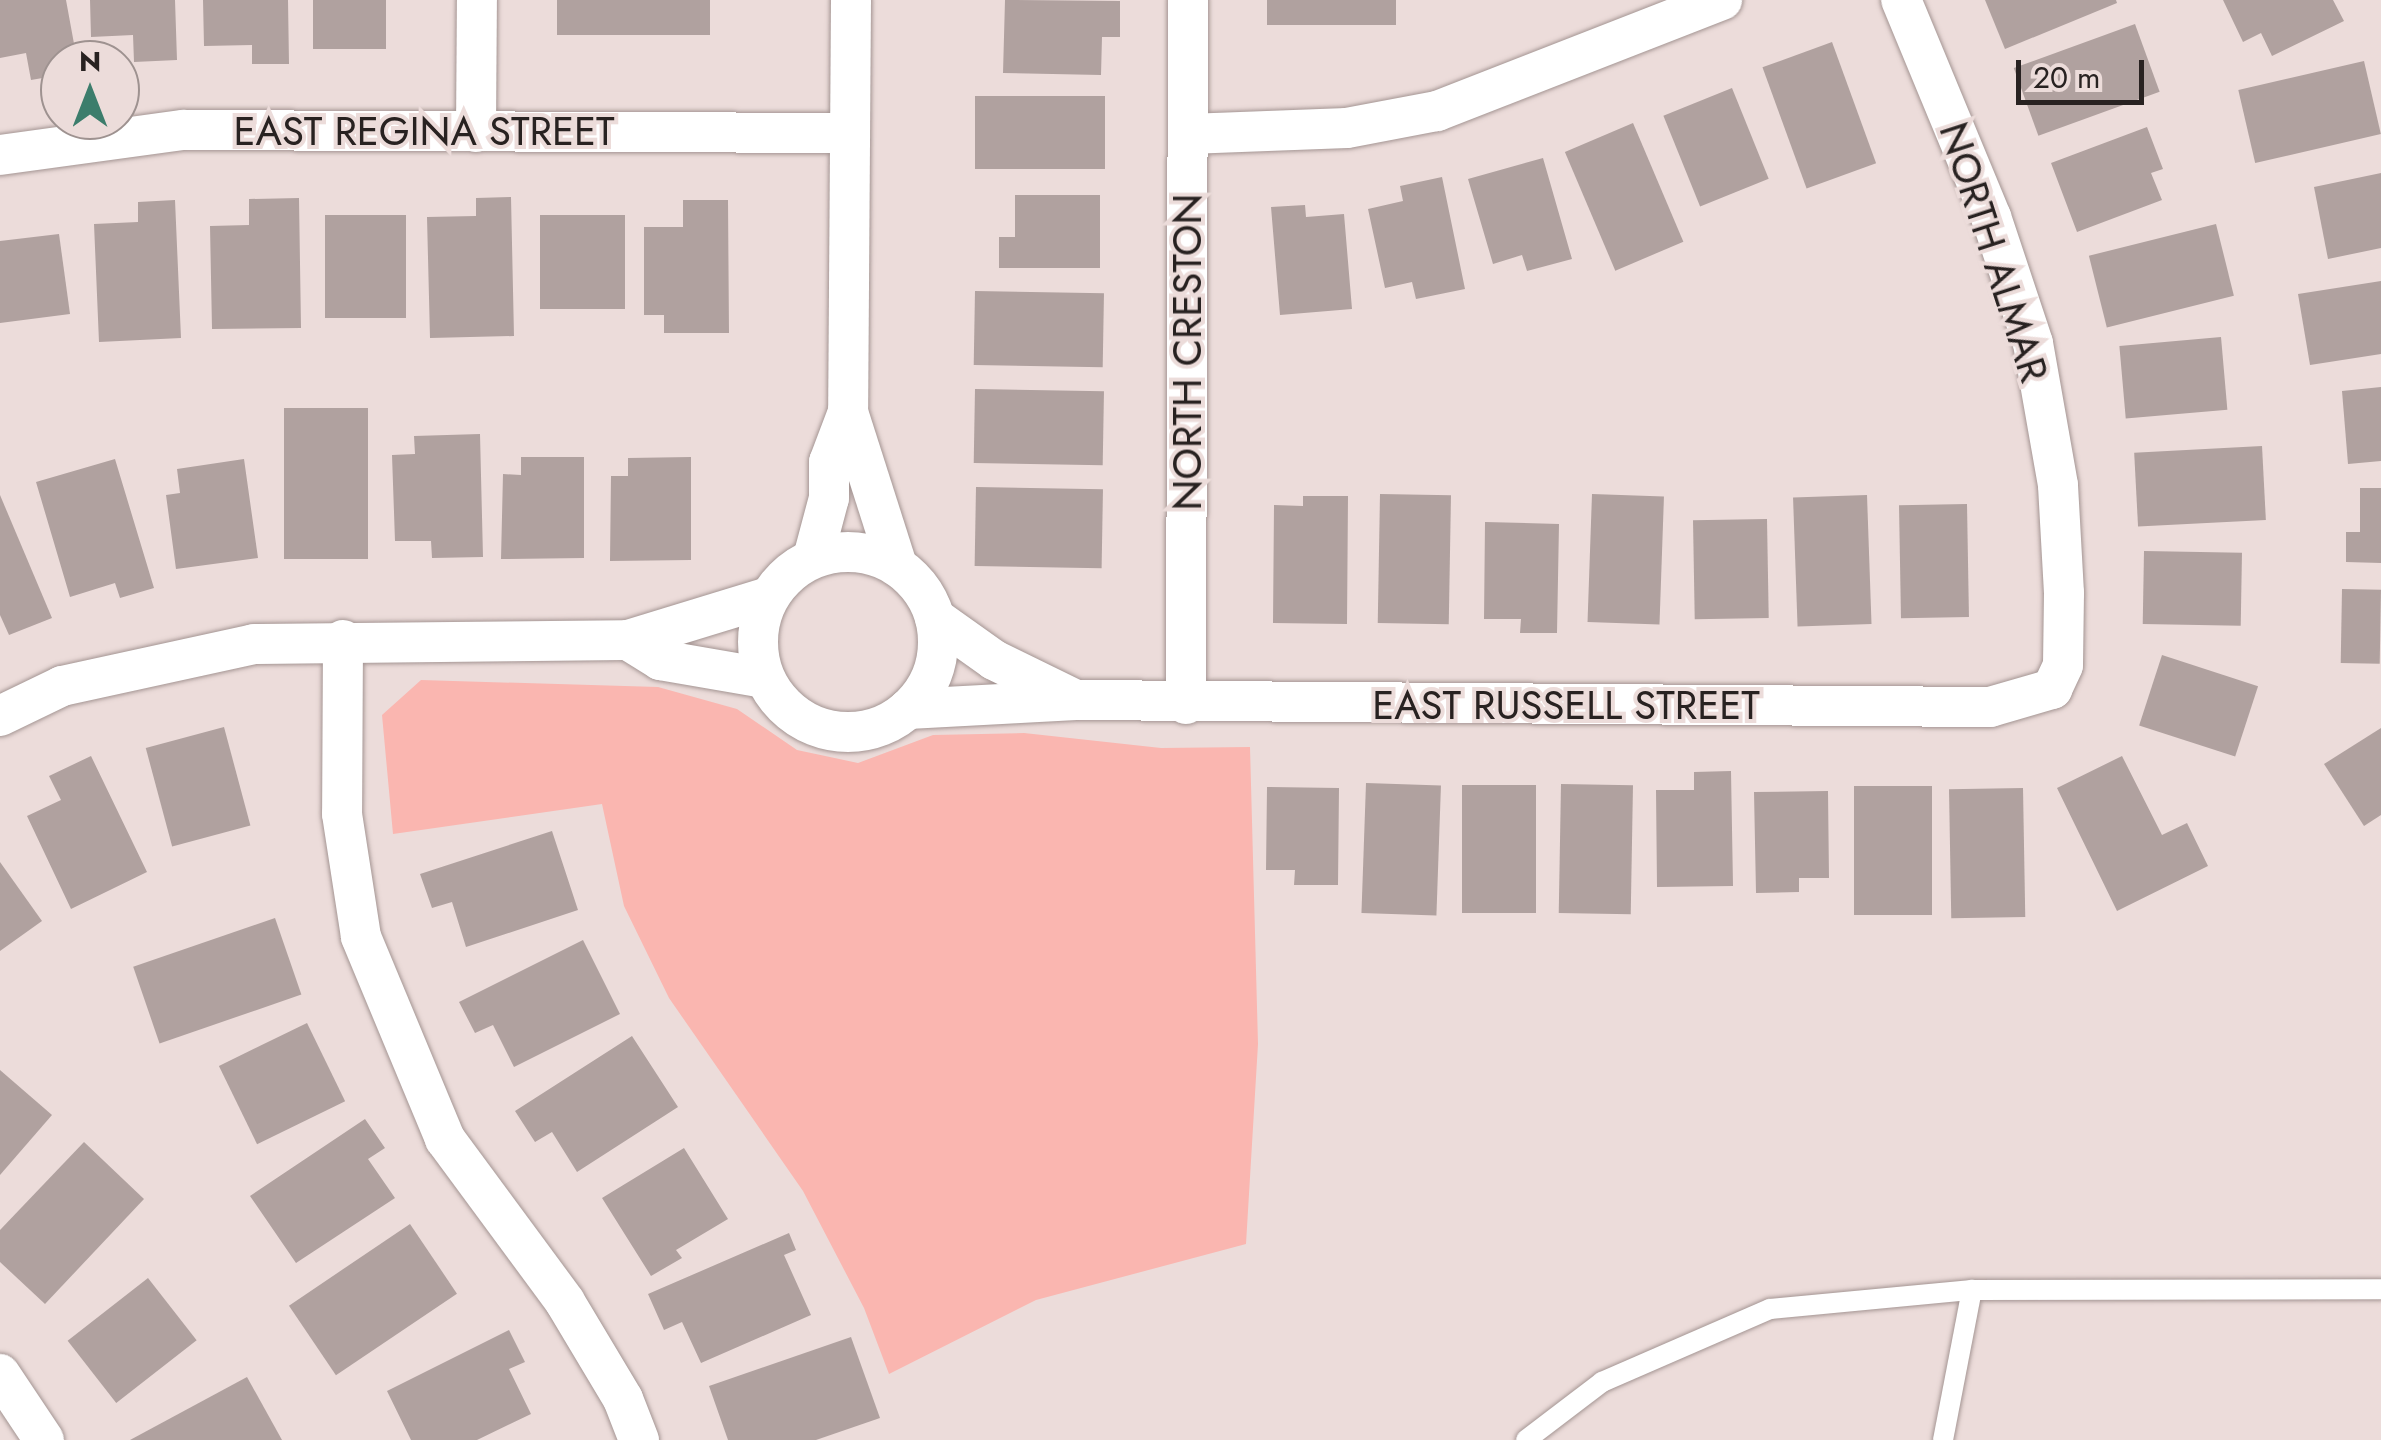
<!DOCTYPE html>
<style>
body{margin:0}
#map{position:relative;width:2381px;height:1440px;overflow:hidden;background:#ecdcda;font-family:Jost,sans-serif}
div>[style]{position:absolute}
.green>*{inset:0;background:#fab6b0}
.building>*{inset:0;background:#b0a19f;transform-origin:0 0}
.roads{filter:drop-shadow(0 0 2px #a49593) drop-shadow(0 0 2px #a49593)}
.lane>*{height:20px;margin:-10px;padding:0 10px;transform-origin:10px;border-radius:10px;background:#fff}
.street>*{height:40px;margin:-20px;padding:0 20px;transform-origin:20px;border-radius:20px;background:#fff}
.street>.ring{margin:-20px;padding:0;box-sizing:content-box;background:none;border:40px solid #fff;border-radius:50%}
span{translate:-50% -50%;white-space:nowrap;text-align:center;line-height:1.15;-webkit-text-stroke:8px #ecdcda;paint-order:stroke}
.street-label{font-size:40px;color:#282221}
.north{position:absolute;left:40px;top:40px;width:100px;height:100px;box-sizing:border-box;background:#ecdcda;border:2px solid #9e9290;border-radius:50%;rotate:0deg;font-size:28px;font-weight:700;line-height:40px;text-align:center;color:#282221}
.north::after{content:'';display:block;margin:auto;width:35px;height:45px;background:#3c7d6c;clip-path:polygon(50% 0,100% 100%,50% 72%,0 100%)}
.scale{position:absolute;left:2016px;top:60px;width:128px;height:45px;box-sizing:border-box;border:5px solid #282221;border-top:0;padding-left:12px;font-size:30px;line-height:35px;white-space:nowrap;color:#282221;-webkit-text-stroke:8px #ecdcda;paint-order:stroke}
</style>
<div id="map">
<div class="green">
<div style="clip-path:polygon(421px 680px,658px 687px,737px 709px,797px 750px,858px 763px,933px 735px,1024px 733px,1161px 748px,1250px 747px,1258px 1044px,1246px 1244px,1036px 1300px,889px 1374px,864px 1308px,803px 1191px,669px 998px,624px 906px,602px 804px,393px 834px,382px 715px)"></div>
</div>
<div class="building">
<div style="clip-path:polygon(0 0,66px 0,77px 60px,60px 60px,60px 75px,31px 80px,26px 53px,0 58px)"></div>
<div style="clip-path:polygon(90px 0,175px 0,177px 60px,134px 62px,133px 35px,91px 37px)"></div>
<div style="clip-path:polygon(203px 0,288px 0,289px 64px,252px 64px,252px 45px,204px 46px)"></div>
<div style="left:313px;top:0;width:73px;height:49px"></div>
<div style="left:557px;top:0;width:153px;height:35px"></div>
<div style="clip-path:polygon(1005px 0,1120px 1px,1120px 37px,1102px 37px,1101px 75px,1003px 73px)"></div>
<div style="left:1267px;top:0;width:129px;height:25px"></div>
<div style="clip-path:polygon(1985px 0,2116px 0,2117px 3px,2005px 49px)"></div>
<div style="clip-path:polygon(2223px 0,2333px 0,2344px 21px,2272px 56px,2261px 33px,2243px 42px)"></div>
<div style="left:2135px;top:24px;width:72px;height:129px;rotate:70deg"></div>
<div style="left:1832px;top:42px;width:129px;height:74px;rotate:70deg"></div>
<div style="left:2364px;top:61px;width:75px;height:129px;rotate:77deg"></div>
<div style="left:1732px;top:88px;width:98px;height:74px;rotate:68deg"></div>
<div style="left:975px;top:96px;width:130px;height:73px"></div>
<div style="left:1633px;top:123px;width:129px;height:74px;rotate:67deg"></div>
<div style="clip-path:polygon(2147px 127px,2163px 169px,2151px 173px,2162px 200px,2077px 232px,2051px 163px)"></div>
<div style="clip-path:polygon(1543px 158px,1572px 259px,1527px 271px,1522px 255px,1493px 264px,1468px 179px)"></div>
<div style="clip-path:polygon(2381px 173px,2381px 248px,2328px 259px,2314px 187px)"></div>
<div style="clip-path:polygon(1442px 177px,1465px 289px,1416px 299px,1412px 282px,1385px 288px,1368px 209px,1403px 201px,1400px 186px)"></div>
<div style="clip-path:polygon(1015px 195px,1100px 195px,1100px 268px,999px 268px,999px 237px,1015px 237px)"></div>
<div style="clip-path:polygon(511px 197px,514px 336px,430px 338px,427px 217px,476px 216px,476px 198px)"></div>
<div style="clip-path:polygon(299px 198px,301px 328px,212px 329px,210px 226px,249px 225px,249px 199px)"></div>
<div style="clip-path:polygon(175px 200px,181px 338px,99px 342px,94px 224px,138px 222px,138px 202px)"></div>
<div style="clip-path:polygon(683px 200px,728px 200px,729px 333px,664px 333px,664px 315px,644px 315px,644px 227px,683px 227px)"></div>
<div style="clip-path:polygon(1305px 205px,1306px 217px,1344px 214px,1352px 309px,1280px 315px,1271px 207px)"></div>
<div style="left:325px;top:215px;width:81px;height:103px"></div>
<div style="left:540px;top:215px;width:85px;height:94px"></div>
<div style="left:2216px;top:224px;width:74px;height:131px;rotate:76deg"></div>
<div style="clip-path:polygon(59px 234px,70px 314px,0 323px,0 241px)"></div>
<div style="clip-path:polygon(2381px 281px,2381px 354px,2310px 365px,2298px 294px)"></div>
<div style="left:975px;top:291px;width:129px;height:74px;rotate:1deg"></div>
<div style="left:2221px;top:337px;width:73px;height:102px;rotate:85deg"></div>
<div style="clip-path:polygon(2381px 387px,2381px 461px,2348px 464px,2342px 391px)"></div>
<div style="left:975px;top:389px;width:129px;height:74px;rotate:1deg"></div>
<div style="left:368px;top:408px;width:151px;height:84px;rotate:90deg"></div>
<div style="clip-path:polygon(480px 434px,483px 557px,432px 558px,431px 541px,395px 541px,392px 455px,415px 454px,414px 436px)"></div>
<div style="left:2262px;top:446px;width:74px;height:128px;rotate:87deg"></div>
<div style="clip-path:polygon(521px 457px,584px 457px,584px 558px,501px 559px,503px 474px,521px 475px)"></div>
<div style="clip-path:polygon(691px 457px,691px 560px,610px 561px,611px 476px,628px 476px,628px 458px)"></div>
<div style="clip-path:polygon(115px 459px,154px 588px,120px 598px,115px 583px,70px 597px,36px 482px)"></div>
<div style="clip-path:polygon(244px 459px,258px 558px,176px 569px,166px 495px,180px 493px,177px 469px)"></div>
<div style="left:976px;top:487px;width:127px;height:79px;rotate:1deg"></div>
<div style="clip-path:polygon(2360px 488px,2381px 488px,2381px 563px,2346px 562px,2346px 532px,2360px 532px)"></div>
<div style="left:1380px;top:494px;width:71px;height:129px;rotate:1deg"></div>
<div style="left:1592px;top:494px;width:72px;height:128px;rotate:2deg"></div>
<div style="clip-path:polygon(0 495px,52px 618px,9px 635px,0 615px)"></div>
<div style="left:1867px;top:495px;width:129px;height:74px;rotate:88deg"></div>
<div style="clip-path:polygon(1303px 496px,1348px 496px,1347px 624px,1273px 623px,1274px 505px,1303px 506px)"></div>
<div style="left:1967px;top:504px;width:113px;height:68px;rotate:89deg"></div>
<div style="left:1767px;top:519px;width:99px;height:74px;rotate:89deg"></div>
<div style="clip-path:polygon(1485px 522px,1559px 524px,1557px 633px,1520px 633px,1521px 619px,1484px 619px)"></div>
<div style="left:2144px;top:551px;width:98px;height:73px;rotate:1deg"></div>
<div style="left:2342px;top:589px;width:39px;height:74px;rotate:1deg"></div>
<div style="left:2162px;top:655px;width:101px;height:74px;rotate:18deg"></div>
<div style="left:224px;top:727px;width:102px;height:81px;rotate:75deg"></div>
<div style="clip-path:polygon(2381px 728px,2381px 815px,2364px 826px,2324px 764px)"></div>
<div style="clip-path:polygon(91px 756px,147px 872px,71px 909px,27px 816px,61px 800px,49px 776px)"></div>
<div style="clip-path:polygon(2122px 756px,2162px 835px,2187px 823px,2208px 866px,2117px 911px,2057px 788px)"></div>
<div style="clip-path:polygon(1731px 771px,1733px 886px,1657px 887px,1656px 790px,1694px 790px,1694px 772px)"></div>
<div style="left:1366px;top:783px;width:75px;height:130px;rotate:2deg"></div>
<div style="left:1561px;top:784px;width:72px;height:129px;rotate:1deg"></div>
<div style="left:1462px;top:785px;width:74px;height:128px"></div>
<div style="left:1854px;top:786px;width:78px;height:129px"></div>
<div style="clip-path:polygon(1267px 787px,1339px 788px,1338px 885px,1294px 885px,1295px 870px,1266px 870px)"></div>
<div style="left:2023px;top:788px;width:129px;height:74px;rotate:89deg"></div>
<div style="clip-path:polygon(1828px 791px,1829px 878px,1799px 878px,1799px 892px,1756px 893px,1754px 792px)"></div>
<div style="clip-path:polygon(552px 831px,578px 910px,466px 947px,452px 902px,432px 908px,420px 874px)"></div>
<div style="clip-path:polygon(0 862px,42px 921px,0 951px)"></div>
<div style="left:275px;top:918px;width:81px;height:150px;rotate:71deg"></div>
<div style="clip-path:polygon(583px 940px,620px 1014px,514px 1067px,493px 1025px,475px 1033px,459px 1002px)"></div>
<div style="left:307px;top:1023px;width:87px;height:98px;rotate:64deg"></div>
<div style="clip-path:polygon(632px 1036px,678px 1107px,577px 1172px,552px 1132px,535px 1142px,515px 1111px)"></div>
<div style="clip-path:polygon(0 1070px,52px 1115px,0 1175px)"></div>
<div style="clip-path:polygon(365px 1119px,385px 1148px,368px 1159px,395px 1198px,296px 1263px,250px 1196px)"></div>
<div style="clip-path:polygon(84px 1142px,144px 1199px,45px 1304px,0 1262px,0 1230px)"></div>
<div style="clip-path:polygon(684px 1148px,728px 1219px,676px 1250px,682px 1258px,651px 1276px,602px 1198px)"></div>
<div style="left:410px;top:1224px;width:84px;height:146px;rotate:56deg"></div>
<div style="clip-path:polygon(789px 1233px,796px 1250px,784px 1255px,811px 1315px,701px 1363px,682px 1322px,664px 1330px,648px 1294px)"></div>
<div style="left:148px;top:1278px;width:79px;height:102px;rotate:52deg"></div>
<div style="clip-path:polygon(509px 1330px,525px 1362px,509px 1369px,531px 1414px,477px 1440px,411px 1440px,387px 1391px)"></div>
<div style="clip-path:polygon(851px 1337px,880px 1418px,816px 1440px,728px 1440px,709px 1386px)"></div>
<div style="clip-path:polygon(247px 1377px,282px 1440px,130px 1440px)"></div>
</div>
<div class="roads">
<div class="lane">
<div style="left:1526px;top:1440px;width:96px;rotate:-37.3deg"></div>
<div style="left:1602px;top:1382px;width:183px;rotate:-23.5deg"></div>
<div style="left:1770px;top:1309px;width:203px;rotate:-5.4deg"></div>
<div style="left:1972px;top:1290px;width:409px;rotate:-0.1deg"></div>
<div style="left:1943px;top:1440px;width:153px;rotate:-79.1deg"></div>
</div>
<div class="street">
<div style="left:851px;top:0;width:412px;rotate:90.4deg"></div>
<div style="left:848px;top:412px;width:162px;rotate:72.3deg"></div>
<div style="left:476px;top:132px;width:132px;rotate:-89.6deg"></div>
<div style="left:1188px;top:134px;width:159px;rotate:-2.2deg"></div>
<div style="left:1347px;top:128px;width:92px;rotate:-10.7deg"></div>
<div style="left:1437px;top:111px;width:306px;rotate:-21.3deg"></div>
<div style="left:0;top:155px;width:185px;rotate:-7.8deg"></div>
<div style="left:183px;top:130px;width:667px;rotate:0.26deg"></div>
<div class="ring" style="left:758px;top:552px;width:140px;height:140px"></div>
<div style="left:813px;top:558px;width:62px;rotate:-75.1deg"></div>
<div style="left:829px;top:498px;width:36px;rotate:-90deg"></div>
<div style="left:829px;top:462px;width:53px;rotate:-69.2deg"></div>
<div style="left:935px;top:618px;width:72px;rotate:35.4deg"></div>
<div style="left:994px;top:660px;width:87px;rotate:26deg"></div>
<div style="left:343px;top:640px;width:174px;rotate:90.3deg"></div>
<div style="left:342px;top:814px;width:124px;rotate:81.2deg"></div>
<div style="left:361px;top:937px;width:219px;rotate:67.4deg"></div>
<div style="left:445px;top:1139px;width:202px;rotate:53.6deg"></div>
<div style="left:565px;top:1302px;width:113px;rotate:59.1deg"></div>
<div style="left:623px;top:1399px;width:44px;rotate:68.7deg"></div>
<div style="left:628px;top:640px;width:38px;rotate:32deg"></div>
<div style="left:660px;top:660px;width:106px;rotate:9.8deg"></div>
<div style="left:1186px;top:704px;width:704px;rotate:-89.84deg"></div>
<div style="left:908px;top:709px;width:168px;rotate:-3.1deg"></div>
<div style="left:1076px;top:700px;width:914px;rotate:0.44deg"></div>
<div style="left:1990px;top:707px;width:65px;rotate:-16.2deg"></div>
<div style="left:2052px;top:689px;width:26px;rotate:-65deg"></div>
<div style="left:2063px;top:665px;width:72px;rotate:-89.2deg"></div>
<div style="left:2064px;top:593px;width:108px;rotate:-93.2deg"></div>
<div style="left:2058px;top:485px;width:144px;rotate:-100deg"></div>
<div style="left:2033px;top:343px;width:133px;rotate:-108.4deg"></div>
<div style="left:1991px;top:217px;width:235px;rotate:-112.5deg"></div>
<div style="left:0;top:716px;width:69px;rotate:-25.8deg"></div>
<div style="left:62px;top:686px;width:197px;rotate:-12.3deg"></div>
<div style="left:254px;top:644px;width:374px;rotate:-0.6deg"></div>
<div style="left:628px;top:640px;width:147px;rotate:-17deg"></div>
<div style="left:0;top:1374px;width:79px;rotate:56.3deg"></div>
</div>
</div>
<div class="street-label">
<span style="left:424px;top:131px">EAST REGINA STREET</span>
<span style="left:1994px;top:252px;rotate:72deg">NORTH ALMAR</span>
<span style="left:1187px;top:352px;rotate:-90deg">NORTH CRESTON</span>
<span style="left:1566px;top:705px">EAST RUSSELL STREET</span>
</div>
<div class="north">N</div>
<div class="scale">20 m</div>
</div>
